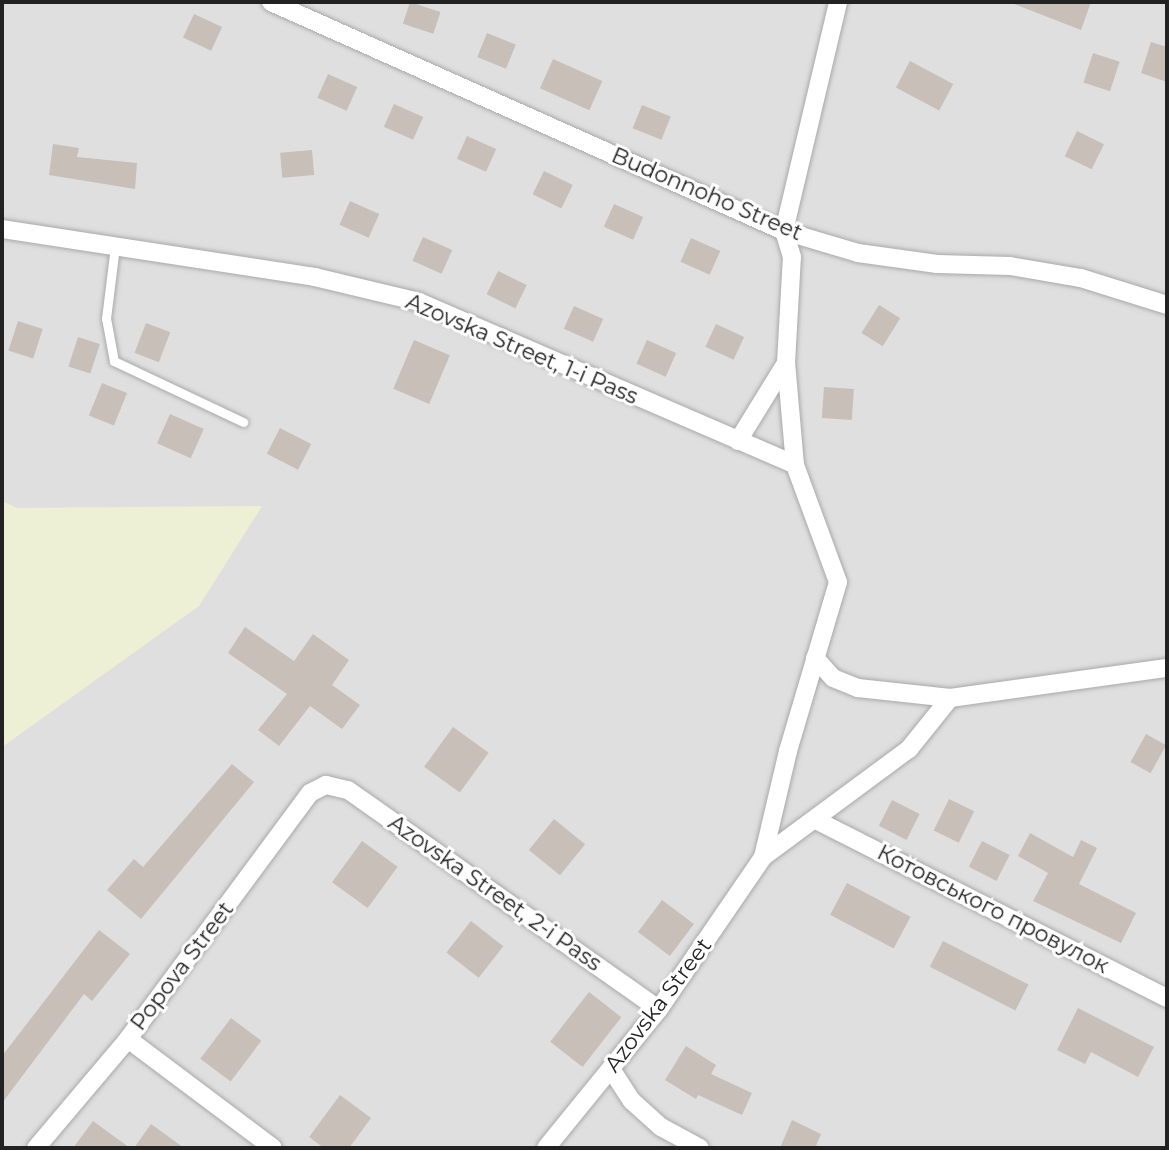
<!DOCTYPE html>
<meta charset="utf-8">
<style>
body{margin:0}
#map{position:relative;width:1169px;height:1150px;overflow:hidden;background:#f2efe9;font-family:Montserrat,sans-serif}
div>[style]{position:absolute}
.residential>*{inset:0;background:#e0dfdf;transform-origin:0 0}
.farmland>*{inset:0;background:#eef0d5}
.building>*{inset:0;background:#c7bfb8;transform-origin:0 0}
.roads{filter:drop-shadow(0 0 2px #a9a9a9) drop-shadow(0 0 2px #a9a9a9)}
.lane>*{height:9px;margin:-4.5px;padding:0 4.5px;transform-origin:4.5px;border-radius:4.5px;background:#fff}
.street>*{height:18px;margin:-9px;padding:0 9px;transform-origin:9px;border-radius:9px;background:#fff}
span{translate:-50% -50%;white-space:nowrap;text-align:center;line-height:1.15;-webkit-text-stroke:6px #fff;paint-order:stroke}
.street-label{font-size:22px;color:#222}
.frame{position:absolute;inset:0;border:4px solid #222;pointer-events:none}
</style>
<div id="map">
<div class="residential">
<div style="left:2px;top:2px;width:1165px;height:1146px"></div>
</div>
<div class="farmland">
<div style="clip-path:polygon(2px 501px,17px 508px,262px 506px,199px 606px,2px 747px)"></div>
</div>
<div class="building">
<div style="left:410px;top:2px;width:32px;height:23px;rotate:18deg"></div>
<div style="clip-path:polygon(1009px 2px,1091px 2px,1081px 30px)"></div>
<div style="left:194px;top:14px;width:31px;height:26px;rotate:25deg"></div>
<div style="left:487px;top:33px;width:31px;height:26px;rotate:22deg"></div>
<div style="clip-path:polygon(1151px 42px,1167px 47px,1167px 82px,1141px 73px)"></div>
<div style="left:1093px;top:53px;width:28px;height:31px;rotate:18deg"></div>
<div style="left:553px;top:59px;width:54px;height:32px;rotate:24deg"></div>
<div style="left:910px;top:61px;width:49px;height:30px;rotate:28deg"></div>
<div style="left:328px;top:74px;width:32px;height:26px;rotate:24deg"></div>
<div style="left:394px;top:104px;width:32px;height:25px;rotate:24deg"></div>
<div style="left:642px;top:105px;width:31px;height:25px;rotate:22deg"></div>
<div style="left:1077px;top:131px;width:30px;height:28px;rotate:26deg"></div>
<div style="left:467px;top:136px;width:32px;height:25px;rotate:24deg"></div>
<div style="clip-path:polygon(53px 144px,79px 148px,77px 157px,137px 163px,135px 189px,49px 175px)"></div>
<div style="left:312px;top:150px;width:25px;height:32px;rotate:85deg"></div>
<div style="left:544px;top:171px;width:32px;height:26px;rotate:26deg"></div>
<div style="left:350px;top:201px;width:32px;height:26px;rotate:24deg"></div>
<div style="left:614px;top:204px;width:32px;height:25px;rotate:24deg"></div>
<div style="left:423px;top:237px;width:32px;height:26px;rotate:24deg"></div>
<div style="left:691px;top:238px;width:32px;height:26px;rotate:24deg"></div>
<div style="left:498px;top:271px;width:32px;height:26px;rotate:26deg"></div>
<div style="left:879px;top:305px;width:25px;height:33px;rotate:32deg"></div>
<div style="left:574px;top:306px;width:32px;height:25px;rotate:24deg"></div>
<div style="left:18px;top:321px;width:26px;height:31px;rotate:18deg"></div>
<div style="left:146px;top:323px;width:26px;height:32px;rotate:21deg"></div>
<div style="left:716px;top:324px;width:31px;height:25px;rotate:25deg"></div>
<div style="left:78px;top:337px;width:23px;height:31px;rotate:18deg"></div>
<div style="left:414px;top:340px;width:39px;height:53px;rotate:23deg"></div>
<div style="left:647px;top:340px;width:32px;height:26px;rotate:24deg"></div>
<div style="left:102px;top:383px;width:27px;height:35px;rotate:22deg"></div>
<div style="left:824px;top:387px;width:30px;height:31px;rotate:4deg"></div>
<div style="left:170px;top:414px;width:37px;height:32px;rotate:24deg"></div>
<div style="left:280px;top:428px;width:35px;height:29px;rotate:27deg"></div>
<div style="clip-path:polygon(245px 627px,294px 661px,313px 634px,349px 660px,332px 685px,360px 705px,342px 729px,310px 706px,279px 746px,258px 730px,287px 694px,228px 653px)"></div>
<div style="left:453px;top:727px;width:44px;height:49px;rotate:36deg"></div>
<div style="left:1146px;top:734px;width:23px;height:32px;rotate:29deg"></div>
<div style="clip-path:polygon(232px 764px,254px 782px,141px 919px,107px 890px,134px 859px,143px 867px)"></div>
<div style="left:949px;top:799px;width:28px;height:35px;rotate:26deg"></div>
<div style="left:892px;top:800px;width:31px;height:29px;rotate:27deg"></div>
<div style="left:554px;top:819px;width:40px;height:40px;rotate:39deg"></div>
<div style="clip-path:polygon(1030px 833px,1073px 857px,1081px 840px,1097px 848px,1079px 884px,1136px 913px,1121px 943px,1033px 901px,1048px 873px,1018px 856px)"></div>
<div style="left:362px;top:841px;width:44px;height:51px;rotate:36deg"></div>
<div style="left:982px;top:841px;width:31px;height:29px;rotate:27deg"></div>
<div style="left:847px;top:883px;width:72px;height:36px;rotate:28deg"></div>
<div style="left:662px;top:900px;width:40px;height:40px;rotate:37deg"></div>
<div style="left:471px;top:921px;width:41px;height:40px;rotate:38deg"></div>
<div style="clip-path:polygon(99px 930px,130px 954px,92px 1001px,84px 994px,2px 1103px,2px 1056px)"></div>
<div style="left:943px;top:941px;width:96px;height:29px;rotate:27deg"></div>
<div style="left:589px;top:992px;width:41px;height:63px;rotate:38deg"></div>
<div style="clip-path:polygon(1078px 1008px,1154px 1047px,1138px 1077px,1091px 1052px,1085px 1064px,1057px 1050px)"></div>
<div style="left:231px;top:1018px;width:38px;height:51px;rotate:37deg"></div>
<div style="clip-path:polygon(686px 1046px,716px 1065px,711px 1074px,752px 1093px,742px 1115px,698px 1095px,696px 1099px,665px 1080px)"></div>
<div style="clip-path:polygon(340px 1095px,371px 1118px,349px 1148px,324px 1148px,309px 1137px)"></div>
<div style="clip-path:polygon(792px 1120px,821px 1134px,815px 1148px,780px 1148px)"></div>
<div style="clip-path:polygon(93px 1121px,130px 1148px,73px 1148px)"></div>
<div style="clip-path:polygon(151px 1124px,184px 1148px,134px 1148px)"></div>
</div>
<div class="roads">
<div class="lane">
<div style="left:115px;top:246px;width:73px;rotate:97.1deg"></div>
<div style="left:106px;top:318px;width:44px;rotate:79.5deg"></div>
<div style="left:114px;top:361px;width:143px;rotate:25.3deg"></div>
</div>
<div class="street">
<div style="left:271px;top:2px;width:562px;rotate:24.06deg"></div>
<div style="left:784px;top:231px;width:77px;rotate:16.6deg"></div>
<div style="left:858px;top:253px;width:80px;rotate:7.9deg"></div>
<div style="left:937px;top:264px;width:73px;rotate:1.6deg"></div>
<div style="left:1010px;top:266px;width:72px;rotate:9.6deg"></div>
<div style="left:1081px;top:278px;width:90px;rotate:17.4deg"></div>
<div style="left:2px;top:229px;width:317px;rotate:8.7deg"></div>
<div style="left:315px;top:277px;width:107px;rotate:13.5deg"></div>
<div style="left:419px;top:302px;width:410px;rotate:23.4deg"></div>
<div style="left:738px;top:441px;width:92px;rotate:-58.4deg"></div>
<div style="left:815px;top:658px;width:27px;rotate:48deg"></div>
<div style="left:833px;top:678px;width:27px;rotate:22deg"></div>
<div style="left:858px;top:688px;width:93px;rotate:6.2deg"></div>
<div style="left:818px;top:821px;width:391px;rotate:26.9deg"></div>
<div style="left:763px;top:857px;width:182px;rotate:-36.5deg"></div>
<div style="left:909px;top:749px;width:65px;rotate:-51.2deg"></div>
<div style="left:950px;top:698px;width:219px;rotate:-7.9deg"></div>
<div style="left:128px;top:1039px;width:181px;rotate:36.9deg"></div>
<div style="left:611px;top:1069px;width:38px;rotate:57deg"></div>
<div style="left:632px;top:1101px;width:39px;rotate:42deg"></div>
<div style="left:661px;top:1127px;width:44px;rotate:28.3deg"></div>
<div style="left:36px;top:1148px;width:143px;rotate:-49.8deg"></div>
<div style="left:128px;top:1039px;width:306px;rotate:-53.5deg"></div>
<div style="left:310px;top:793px;width:18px;rotate:-27deg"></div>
<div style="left:326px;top:785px;width:23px;rotate:13deg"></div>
<div style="left:348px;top:790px;width:380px;rotate:35.2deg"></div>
<div style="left:546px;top:1148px;width:179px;rotate:-50.9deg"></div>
<div style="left:659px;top:1009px;width:184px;rotate:-55.6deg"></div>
<div style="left:763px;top:857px;width:109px;rotate:-76.7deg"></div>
<div style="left:788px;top:751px;width:176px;rotate:-73.5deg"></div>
<div style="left:838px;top:582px;width:125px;rotate:-110.2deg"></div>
<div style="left:795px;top:465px;width:102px;rotate:-95deg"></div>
<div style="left:786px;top:363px;width:106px;rotate:-86.8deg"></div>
<div style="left:792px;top:257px;width:27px;rotate:-107deg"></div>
<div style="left:784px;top:231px;width:235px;rotate:-76.7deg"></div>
</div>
</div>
<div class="street-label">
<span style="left:707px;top:194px;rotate:23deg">Budonnoho Street</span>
<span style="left:522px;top:349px;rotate:23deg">Azovska Street, 1-i Pass</span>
<span style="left:495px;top:893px;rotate:35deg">Azovska Street, 2-i Pass</span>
<span style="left:993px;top:909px;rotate:27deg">Котовського провулок</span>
<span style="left:182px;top:966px;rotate:-53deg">Popova Street</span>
<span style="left:658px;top:1005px;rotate:-53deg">Azovska Street</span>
</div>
<div class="frame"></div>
</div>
